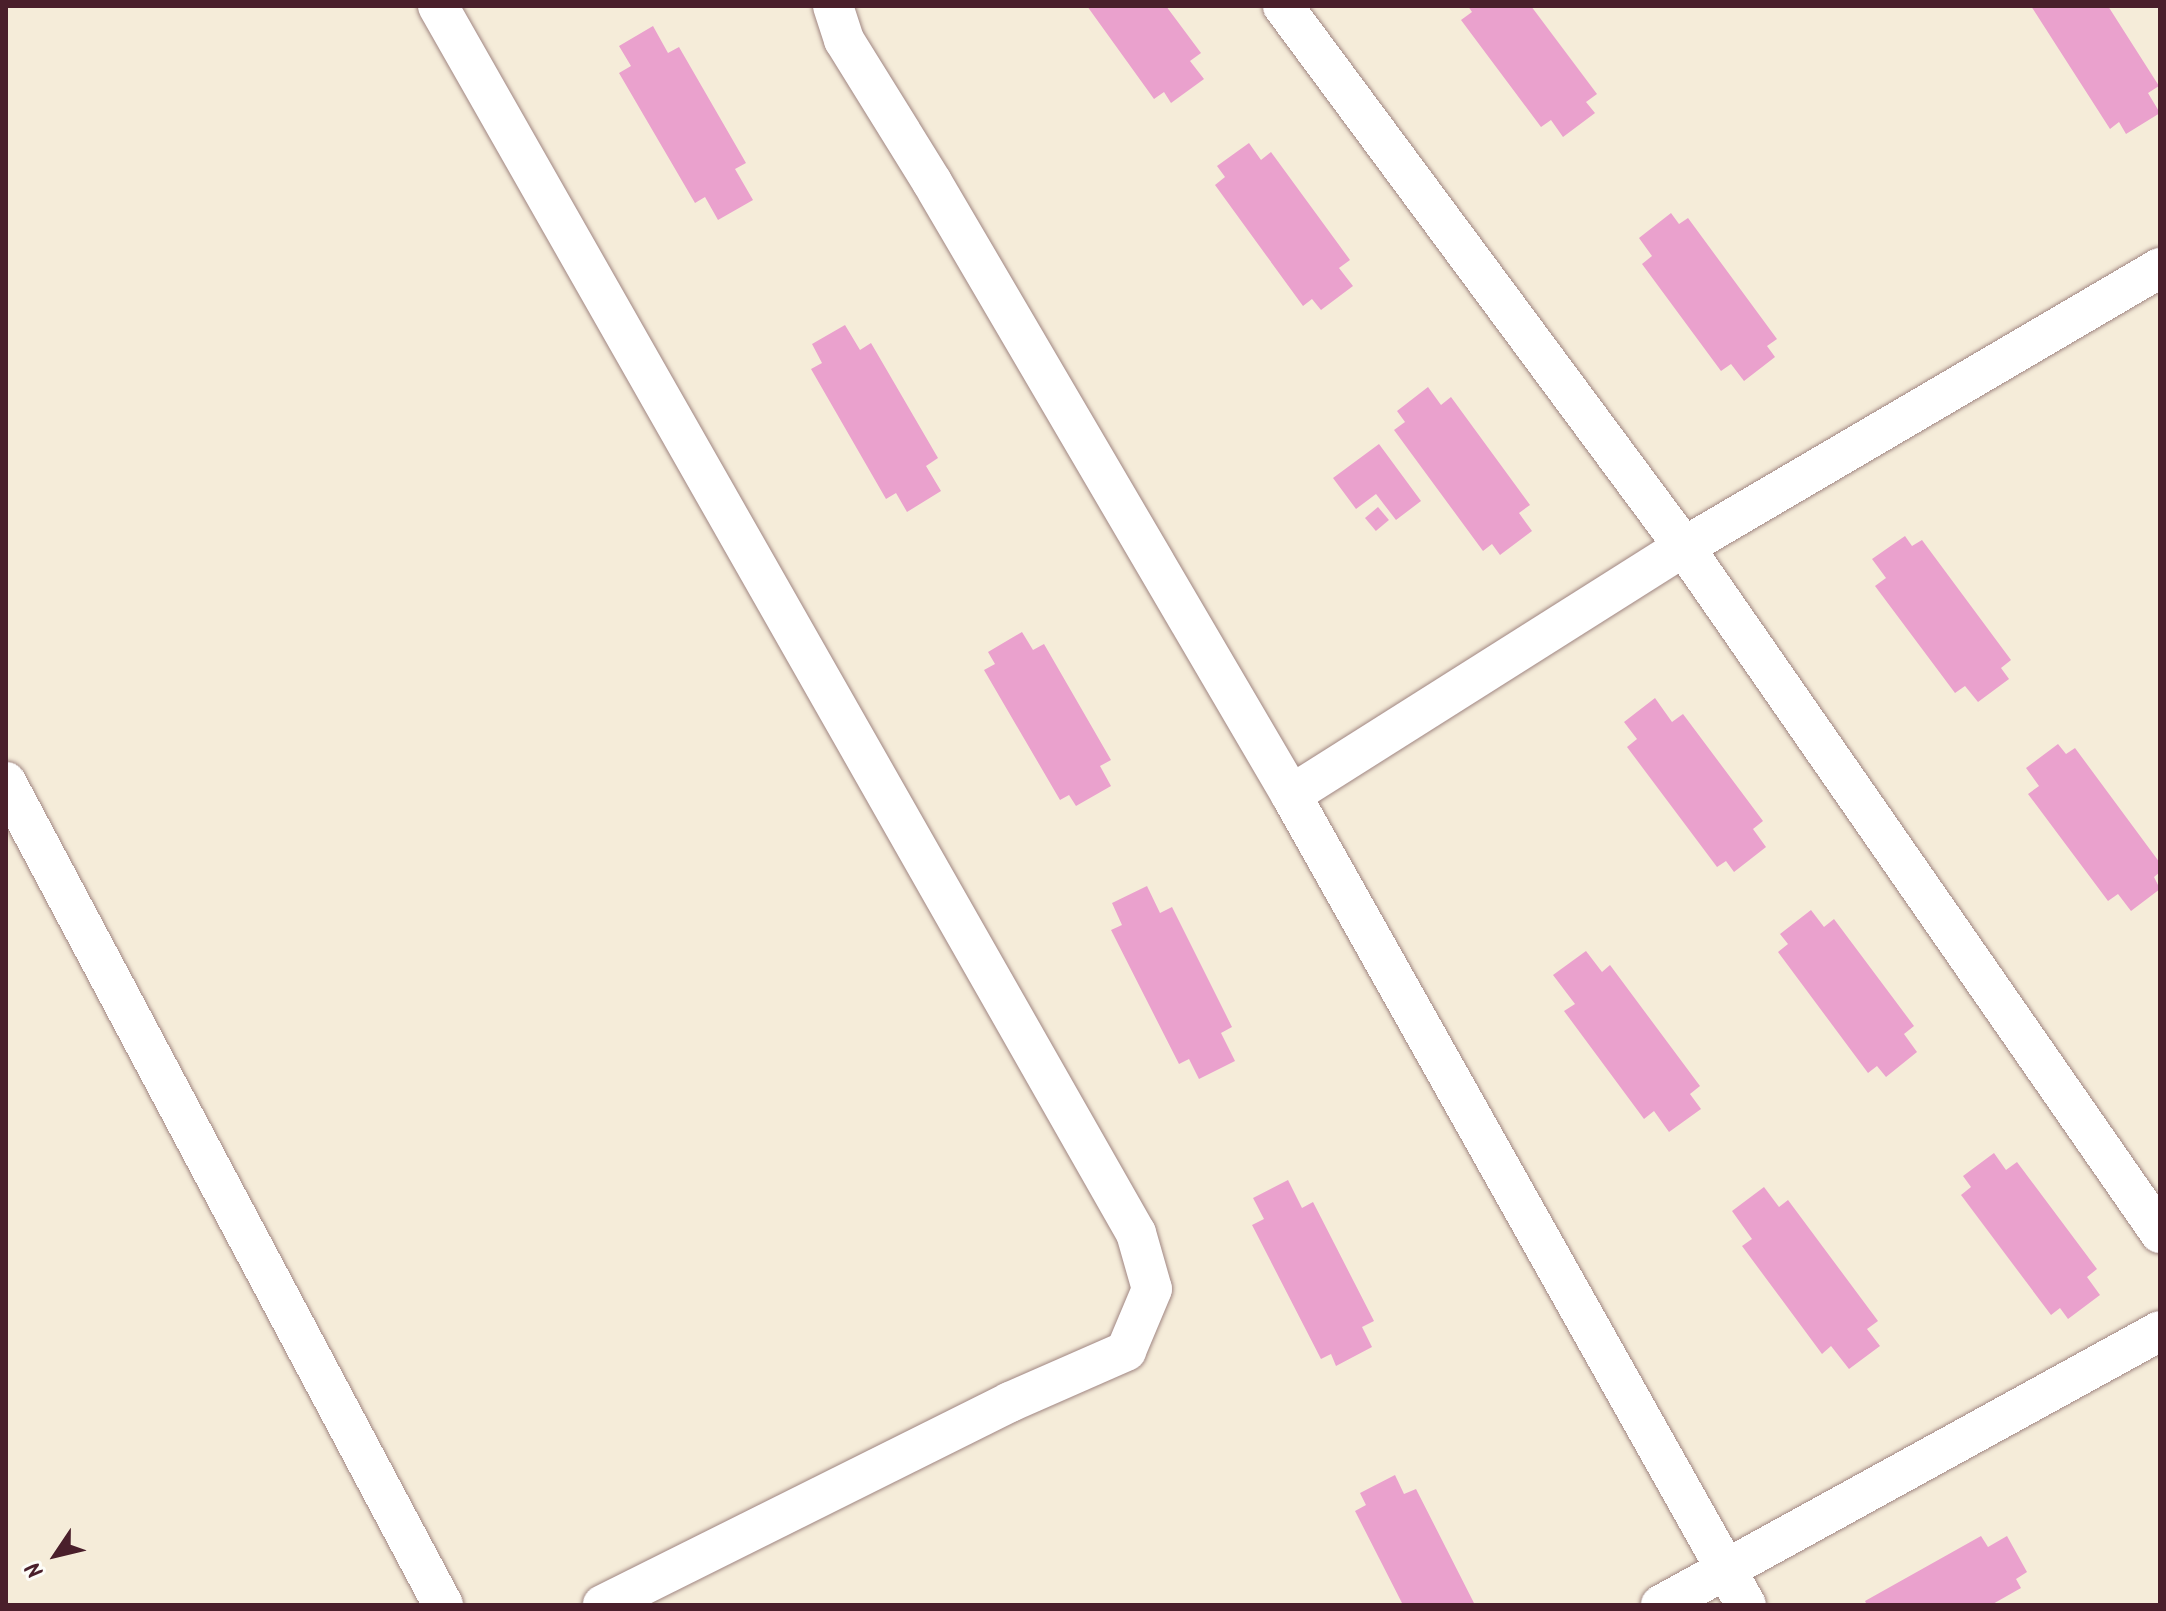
<!DOCTYPE html>
<style>
body{margin:0}
#map{position:relative;width:2166px;height:1611px;overflow:hidden;background:#f5ecd9;font-family:Kalam,sans-serif}
div>[style]{position:absolute}
.building>*{inset:0;background:#eaa1cd;transform-origin:0 0}
.roads{filter:drop-shadow(0 0 2px #a08682) drop-shadow(0 0 2px #a08682)}
.minor>*{height:40px;margin:-20px;padding:0 20px;transform-origin:20px;border-radius:20px;background:#fff}
span{translate:-50% -50%;white-space:nowrap;text-align:center;line-height:1.15;-webkit-text-stroke:7px #fdfcf7;paint-order:stroke}
.frame{position:absolute;inset:0;border:8px solid #4a1f2b;pointer-events:none}
.north{position:absolute;left:16px;top:1515px;width:80px;height:80px;-webkit-text-stroke:6px #fdfcf7;paint-order:stroke;rotate:235deg;font-size:22px;font-weight:700;line-height:32px;text-align:center;color:#4a1f2b}
.north::after{content:'';display:block;margin:auto;width:28px;height:36px;background:#4a1f2b;clip-path:polygon(50% 0,100% 100%,50% 72%,0 100%)}
</style>
<div id="map">
<div class="building">
<div style="clip-path:polygon(1087px 6px,1166px 6px,1201px 53px,1190px 61px,1204px 79px,1171px 103px,1164px 92px,1154px 99px)"></div>
<div style="clip-path:polygon(1468px 6px,1531px 6px,1597px 94px,1586px 102px,1595px 113px,1563px 137px,1551px 120px,1541px 127px,1461px 20px,1472px 12px)"></div>
<div style="clip-path:polygon(2031px 6px,2108px 6px,2159px 86px,2148px 93px,2160px 113px,2126px 134px,2119px 122px,2110px 129px)"></div>
<div style="clip-path:polygon(653px 26px,668px 53px,679px 47px,746px 163px,735px 169px,753px 200px,718px 220px,705px 197px,695px 203px,619px 73px,631px 66px,619px 46px)"></div>
<div style="clip-path:polygon(1249px 143px,1261px 160px,1271px 152px,1350px 260px,1339px 268px,1353px 286px,1321px 310px,1312px 299px,1303px 306px,1215px 185px,1225px 177px,1217px 166px)"></div>
<div style="clip-path:polygon(1671px 213px,1679px 224px,1688px 218px,1777px 339px,1767px 346px,1775px 357px,1744px 381px,1731px 364px,1721px 371px,1642px 264px,1652px 256px,1639px 238px)"></div>
<div style="clip-path:polygon(845px 325px,860px 350px,871px 343px,938px 458px,926px 466px,941px 491px,907px 512px,896px 493px,886px 499px,811px 369px,822px 363px,812px 344px)"></div>
<div style="clip-path:polygon(1428px 387px,1441px 405px,1451px 397px,1530px 505px,1519px 513px,1532px 531px,1500px 555px,1492px 544px,1483px 551px,1394px 430px,1405px 422px,1397px 411px)"></div>
<div style="clip-path:polygon(1379px 444px,1421px 501px,1396px 520px,1376px 494px,1356px 509px,1333px 478px)"></div>
<div style="left:1378px;top:507px;width:17px;height:17px;rotate:50deg"></div>
<div style="clip-path:polygon(1905px 536px,1912px 546px,1922px 540px,2011px 660px,2001px 668px,2009px 679px,1978px 702px,1965px 686px,1955px 693px,1875px 586px,1886px 578px,1872px 559px)"></div>
<div style="clip-path:polygon(1022px 632px,1033px 650px,1044px 644px,1111px 760px,1100px 766px,1111px 786px,1076px 806px,1069px 795px,1060px 800px,984px 670px,995px 664px,988px 652px)"></div>
<div style="clip-path:polygon(1655px 698px,1672px 722px,1683px 714px,1763px 821px,1753px 829px,1766px 847px,1734px 872px,1726px 861px,1717px 867px,1627px 747px,1637px 739px,1624px 722px)"></div>
<div style="clip-path:polygon(2058px 744px,2066px 754px,2075px 748px,2160px 863px,2160px 872px,2154px 877px,2160px 889px,2131px 911px,2118px 894px,2108px 901px,2028px 794px,2039px 786px,2026px 768px)"></div>
<div style="clip-path:polygon(1147px 886px,1160px 913px,1172px 907px,1232px 1027px,1221px 1033px,1235px 1061px,1199px 1079px,1189px 1059px,1179px 1064px,1111px 930px,1122px 925px,1112px 903px)"></div>
<div style="clip-path:polygon(1811px 910px,1824px 927px,1834px 919px,1914px 1026px,1904px 1034px,1917px 1052px,1886px 1077px,1877px 1066px,1868px 1073px,1778px 952px,1788px 944px,1780px 934px)"></div>
<div style="clip-path:polygon(1586px 951px,1602px 972px,1610px 965px,1700px 1086px,1690px 1094px,1701px 1109px,1669px 1132px,1654px 1111px,1644px 1119px,1564px 1011px,1575px 1004px,1553px 975px)"></div>
<div style="clip-path:polygon(1994px 1153px,2006px 1170px,2017px 1162px,2097px 1269px,2087px 1277px,2100px 1295px,2068px 1319px,2060px 1308px,2051px 1315px,1961px 1195px,1971px 1187px,1963px 1176px)"></div>
<div style="clip-path:polygon(1288px 1180px,1302px 1208px,1313px 1202px,1374px 1321px,1362px 1327px,1372px 1347px,1336px 1366px,1331px 1354px,1321px 1359px,1252px 1225px,1264px 1219px,1253px 1198px)"></div>
<div style="clip-path:polygon(1764px 1187px,1779px 1207px,1788px 1200px,1878px 1321px,1867px 1329px,1880px 1346px,1849px 1369px,1831px 1346px,1822px 1354px,1742px 1246px,1752px 1239px,1732px 1211px)"></div>
<div style="clip-path:polygon(1395px 1475px,1404px 1494px,1416px 1489px,1475px 1605px,1403px 1605px,1355px 1511px,1366px 1505px,1360px 1493px)"></div>
<div style="clip-path:polygon(1981px 1536px,1988px 1547px,2007px 1536px,2027px 1572px,2016px 1579px,2021px 1588px,1991px 1605px,1867px 1605px,1865px 1601px)"></div>
</div>
<div class="roads">
<div class="minor">
<div style="left:438px;top:6px;width:1412px;rotate:60.37deg"></div>
<div style="left:1136px;top:1233px;width:58px;rotate:74.1deg"></div>
<div style="left:1152px;top:1289px;width:67px;rotate:112.8deg"></div>
<div style="left:1126px;top:1351px;width:127px;rotate:156.3deg"></div>
<div style="left:1010px;top:1402px;width:455px;rotate:153.5deg"></div>
<div style="left:833px;top:6px;width:36px;rotate:72deg"></div>
<div style="left:844px;top:40px;width:167px;rotate:58.2deg"></div>
<div style="left:932px;top:182px;width:710px;rotate:59.64deg"></div>
<div style="left:1291px;top:795px;width:929px;rotate:60.68deg"></div>
<div style="left:1283px;top:6px;width:673px;rotate:53.45deg"></div>
<div style="left:1684px;top:547px;width:835px;rotate:55.24deg"></div>
<div style="left:6px;top:782px;width:932px;rotate:62.03deg"></div>
<div style="left:1291px;top:795px;width:465px;rotate:-32.3deg"></div>
<div style="left:1684px;top:547px;width:552px;rotate:-30.38deg"></div>
<div style="left:1661px;top:1605px;width:569px;rotate:-28.77deg"></div>
</div>
</div>
<div class="frame"></div>
<div class="north">N</div>
</div>
